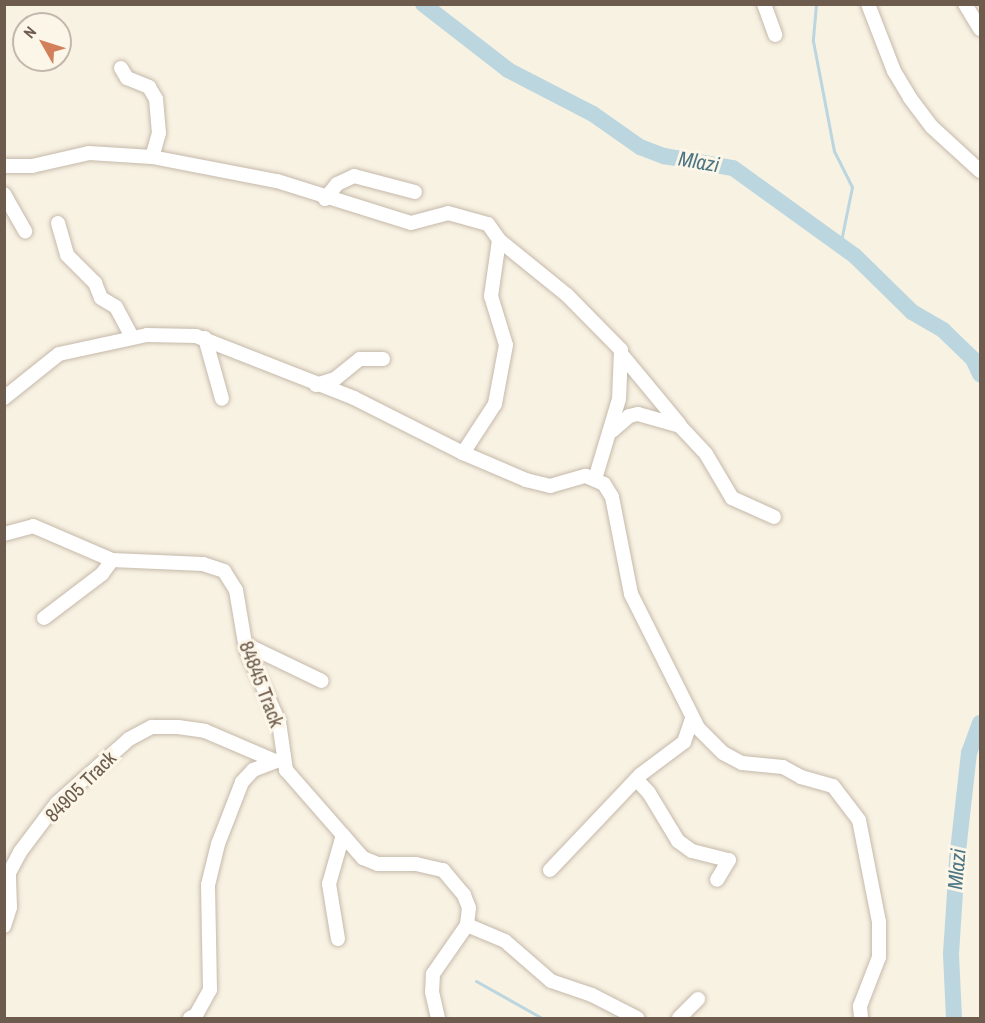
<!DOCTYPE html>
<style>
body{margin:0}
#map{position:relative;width:985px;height:1023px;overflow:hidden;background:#f8f2e3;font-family:"Archivo Narrow",sans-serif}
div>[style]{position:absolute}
.stream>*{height:3px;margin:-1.5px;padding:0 1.5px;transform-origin:1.5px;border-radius:1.5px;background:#bbd6df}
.river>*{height:16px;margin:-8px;padding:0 8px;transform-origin:8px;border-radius:8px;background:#bbd6df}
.roads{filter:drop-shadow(0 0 2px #c5b9aa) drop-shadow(0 0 2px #c5b9aa)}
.minor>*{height:14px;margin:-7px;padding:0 7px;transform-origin:7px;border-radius:7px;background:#fff}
span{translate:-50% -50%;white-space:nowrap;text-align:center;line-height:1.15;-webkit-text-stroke:6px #fcf6e9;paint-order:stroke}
.street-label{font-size:20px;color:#6d5c4d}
.water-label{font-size:21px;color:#4d7684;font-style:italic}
.frame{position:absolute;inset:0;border:6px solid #6d5c4d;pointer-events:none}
.north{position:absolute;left:12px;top:12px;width:60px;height:60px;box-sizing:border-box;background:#fcf6e9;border:2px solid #c3b8ab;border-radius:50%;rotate:309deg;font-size:16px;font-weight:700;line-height:24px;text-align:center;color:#6d5c4d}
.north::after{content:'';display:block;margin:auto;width:21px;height:27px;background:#d28059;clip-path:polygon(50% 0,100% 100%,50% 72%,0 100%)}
</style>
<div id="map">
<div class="stream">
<div style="left:816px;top:4px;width:37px;rotate:95deg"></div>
<div style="left:813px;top:41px;width:112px;rotate:79.2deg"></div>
<div style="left:834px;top:151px;width:40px;rotate:63.4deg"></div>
<div style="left:852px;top:187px;width:60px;rotate:101.5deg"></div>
<div style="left:476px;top:981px;width:76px;rotate:29.3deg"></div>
</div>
<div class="river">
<div style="left:423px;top:4px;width:108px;rotate:37.8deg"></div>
<div style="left:508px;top:70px;width:96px;rotate:27.4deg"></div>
<div style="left:593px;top:114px;width:57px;rotate:35.1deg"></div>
<div style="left:640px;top:147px;width:26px;rotate:21deg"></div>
<div style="left:664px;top:156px;width:70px;rotate:9.9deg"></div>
<div style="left:733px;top:168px;width:150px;rotate:35.8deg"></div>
<div style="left:855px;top:256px;width:80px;rotate:44.5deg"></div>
<div style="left:912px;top:312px;width:36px;rotate:30deg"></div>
<div style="left:943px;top:330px;width:42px;rotate:44deg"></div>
<div style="left:973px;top:359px;width:17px;rotate:65deg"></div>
<div style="left:954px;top:1018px;width:64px;rotate:-92.7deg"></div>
<div style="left:951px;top:954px;width:94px;rotate:-86.3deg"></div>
<div style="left:957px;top:860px;width:108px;rotate:-83.6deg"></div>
<div style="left:969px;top:753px;width:32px;rotate:-70deg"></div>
</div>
<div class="roads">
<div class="minor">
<div style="left:764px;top:4px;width:33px;rotate:70deg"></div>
<div style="left:868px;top:4px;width:72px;rotate:68.8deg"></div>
<div style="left:894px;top:71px;width:31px;rotate:59deg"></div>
<div style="left:910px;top:98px;width:36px;rotate:53deg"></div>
<div style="left:932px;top:127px;width:65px;rotate:42.5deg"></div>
<div style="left:965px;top:4px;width:29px;rotate:59deg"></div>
<div style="left:121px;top:68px;width:12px;rotate:59deg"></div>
<div style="left:127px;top:78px;width:24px;rotate:22deg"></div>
<div style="left:149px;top:87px;width:14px;rotate:60deg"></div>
<div style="left:156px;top:99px;width:34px;rotate:85deg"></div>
<div style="left:159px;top:133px;width:25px;rotate:106deg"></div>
<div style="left:4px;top:166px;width:28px"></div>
<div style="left:32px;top:166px;width:58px;rotate:-12.8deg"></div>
<div style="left:89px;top:153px;width:63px;rotate:3.6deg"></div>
<div style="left:152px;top:157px;width:127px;rotate:10.9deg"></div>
<div style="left:277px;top:181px;width:140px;rotate:17.4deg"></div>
<div style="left:411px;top:223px;width:38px;rotate:-15deg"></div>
<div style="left:448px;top:213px;width:41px;rotate:15.4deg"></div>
<div style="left:488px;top:224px;width:19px;rotate:55deg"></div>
<div style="left:499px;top:240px;width:57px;rotate:98.1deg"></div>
<div style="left:491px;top:296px;width:51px;rotate:73deg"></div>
<div style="left:506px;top:345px;width:60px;rotate:100.6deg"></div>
<div style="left:495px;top:404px;width:59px;rotate:123.1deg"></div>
<div style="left:4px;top:194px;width:43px;rotate:60.4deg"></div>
<div style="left:325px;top:199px;width:19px;rotate:-51deg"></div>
<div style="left:337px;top:184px;width:19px;rotate:-25deg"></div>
<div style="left:354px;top:176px;width:63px;rotate:14.7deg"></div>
<div style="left:58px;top:223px;width:33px;rotate:74deg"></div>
<div style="left:67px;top:255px;width:40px;rotate:45deg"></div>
<div style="left:95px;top:283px;width:16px;rotate:68deg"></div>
<div style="left:101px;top:298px;width:17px;rotate:31deg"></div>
<div style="left:116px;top:307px;width:34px;rotate:62deg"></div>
<div style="left:499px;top:240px;width:87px;rotate:39deg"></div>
<div style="left:567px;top:295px;width:77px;rotate:45.5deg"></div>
<div style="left:621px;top:350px;width:49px;rotate:92.3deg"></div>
<div style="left:619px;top:399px;width:84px;rotate:106.7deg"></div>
<div style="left:205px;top:338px;width:63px;rotate:74.4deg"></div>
<div style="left:622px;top:355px;width:89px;rotate:50.4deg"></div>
<div style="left:316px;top:385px;width:20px;rotate:-18deg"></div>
<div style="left:335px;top:379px;width:32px;rotate:-39deg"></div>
<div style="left:360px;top:359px;width:23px"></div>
<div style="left:4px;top:398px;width:70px;rotate:-38.7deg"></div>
<div style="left:59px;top:354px;width:90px;rotate:-12.2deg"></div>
<div style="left:147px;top:335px;width:49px;rotate:1.2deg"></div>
<div style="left:196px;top:336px;width:170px;rotate:21.4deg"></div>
<div style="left:354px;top:398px;width:122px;rotate:26.8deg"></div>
<div style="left:463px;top:453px;width:69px;rotate:23.2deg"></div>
<div style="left:526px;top:480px;width:25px;rotate:14deg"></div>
<div style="left:550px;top:486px;width:37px;rotate:-16deg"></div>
<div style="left:586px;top:476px;width:20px;rotate:24deg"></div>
<div style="left:604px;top:484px;width:15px;rotate:58deg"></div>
<div style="left:612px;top:497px;width:99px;rotate:78.9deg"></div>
<div style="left:631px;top:594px;width:150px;rotate:63.4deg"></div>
<div style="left:698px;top:728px;width:35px;rotate:45deg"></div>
<div style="left:723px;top:753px;width:21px;rotate:28deg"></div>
<div style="left:742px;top:763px;width:41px;rotate:5.6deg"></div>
<div style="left:783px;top:767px;width:21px;rotate:29deg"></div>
<div style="left:801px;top:777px;width:33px;rotate:16deg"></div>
<div style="left:833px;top:786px;width:43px;rotate:52.6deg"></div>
<div style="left:859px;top:820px;width:104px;rotate:78.9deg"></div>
<div style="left:879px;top:922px;width:35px;rotate:90deg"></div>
<div style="left:879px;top:957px;width:53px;rotate:111.2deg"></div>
<div style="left:860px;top:1006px;width:12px;rotate:85deg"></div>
<div style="left:612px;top:431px;width:23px;rotate:-41deg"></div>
<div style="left:629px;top:416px;width:9px;rotate:-13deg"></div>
<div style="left:638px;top:414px;width:44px;rotate:15.9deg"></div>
<div style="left:680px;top:426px;width:38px;rotate:47deg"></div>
<div style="left:706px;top:454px;width:51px;rotate:59.4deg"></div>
<div style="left:732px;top:498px;width:46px;rotate:24.3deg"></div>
<div style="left:4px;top:534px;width:30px;rotate:-15deg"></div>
<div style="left:33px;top:526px;width:86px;rotate:23.3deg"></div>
<div style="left:112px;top:560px;width:91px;rotate:2.5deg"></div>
<div style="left:203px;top:564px;width:22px;rotate:18deg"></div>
<div style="left:224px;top:571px;width:22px;rotate:58deg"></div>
<div style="left:236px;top:590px;width:60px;rotate:80.4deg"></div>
<div style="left:246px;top:649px;width:80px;rotate:65.7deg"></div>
<div style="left:279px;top:722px;width:49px;rotate:81.7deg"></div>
<div style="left:286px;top:770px;width:117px;rotate:48.8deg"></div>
<div style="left:363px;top:858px;width:16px;rotate:22deg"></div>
<div style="left:378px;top:864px;width:38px"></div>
<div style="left:416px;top:864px;width:28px;rotate:13deg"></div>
<div style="left:443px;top:870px;width:33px;rotate:50deg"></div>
<div style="left:464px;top:895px;width:14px;rotate:69deg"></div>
<div style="left:469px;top:908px;width:17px;rotate:97deg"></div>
<div style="left:467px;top:925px;width:60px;rotate:124.8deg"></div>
<div style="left:433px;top:974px;width:18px;rotate:93deg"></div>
<div style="left:432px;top:992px;width:27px;rotate:77deg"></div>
<div style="left:44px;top:618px;width:73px;rotate:-37.2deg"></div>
<div style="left:102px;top:574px;width:17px;rotate:-54deg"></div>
<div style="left:245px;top:644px;width:85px;rotate:25.7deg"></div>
<div style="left:636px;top:779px;width:19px;rotate:47deg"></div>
<div style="left:649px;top:793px;width:56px;rotate:58.9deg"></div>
<div style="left:678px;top:841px;width:17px;rotate:36deg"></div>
<div style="left:692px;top:851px;width:38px;rotate:14deg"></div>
<div style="left:729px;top:860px;width:23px;rotate:121deg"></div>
<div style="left:550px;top:870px;width:131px;rotate:-46.5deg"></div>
<div style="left:640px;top:775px;width:55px;rotate:-36.9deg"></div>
<div style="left:684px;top:742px;width:24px;rotate:-71deg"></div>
<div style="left:467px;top:925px;width:41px;rotate:22.8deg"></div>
<div style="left:505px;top:941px;width:61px;rotate:41deg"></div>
<div style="left:551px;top:981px;width:43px;rotate:18.9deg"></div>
<div style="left:592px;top:995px;width:51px;rotate:27.1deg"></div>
<div style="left:4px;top:926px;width:20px;rotate:-72deg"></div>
<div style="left:10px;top:907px;width:34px;rotate:-92deg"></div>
<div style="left:9px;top:873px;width:24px;rotate:-62deg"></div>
<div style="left:20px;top:852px;width:61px;rotate:-52.9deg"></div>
<div style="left:57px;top:803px;width:96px;rotate:-41.6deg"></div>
<div style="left:129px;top:739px;width:26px;rotate:-28deg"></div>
<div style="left:152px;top:727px;width:26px"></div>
<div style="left:178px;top:727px;width:27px;rotate:8deg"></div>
<div style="left:205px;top:731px;width:76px;rotate:23.2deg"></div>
<div style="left:338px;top:939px;width:56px;rotate:-99.3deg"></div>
<div style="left:329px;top:884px;width:51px;rotate:-74.1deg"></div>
<div style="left:190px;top:1018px;width:7px;rotate:-27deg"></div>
<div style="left:196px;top:1015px;width:29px;rotate:-61deg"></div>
<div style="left:210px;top:990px;width:105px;rotate:-91.1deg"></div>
<div style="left:208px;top:885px;width:42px;rotate:-76.3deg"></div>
<div style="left:218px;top:844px;width:66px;rotate:-68.8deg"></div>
<div style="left:242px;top:782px;width:16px;rotate:-47deg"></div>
<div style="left:253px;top:770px;width:28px;rotate:-21deg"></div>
<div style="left:679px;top:1018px;width:27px;rotate:-45deg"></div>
</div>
</div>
<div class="street-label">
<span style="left:262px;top:684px;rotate:69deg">84845 Track</span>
<span style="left:80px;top:786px;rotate:-45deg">84905 Track</span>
</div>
<div class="water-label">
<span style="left:699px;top:162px;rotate:10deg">Mlazi</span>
<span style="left:957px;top:869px;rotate:-85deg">Mlazi</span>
</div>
<div class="frame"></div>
<div class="north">N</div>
</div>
